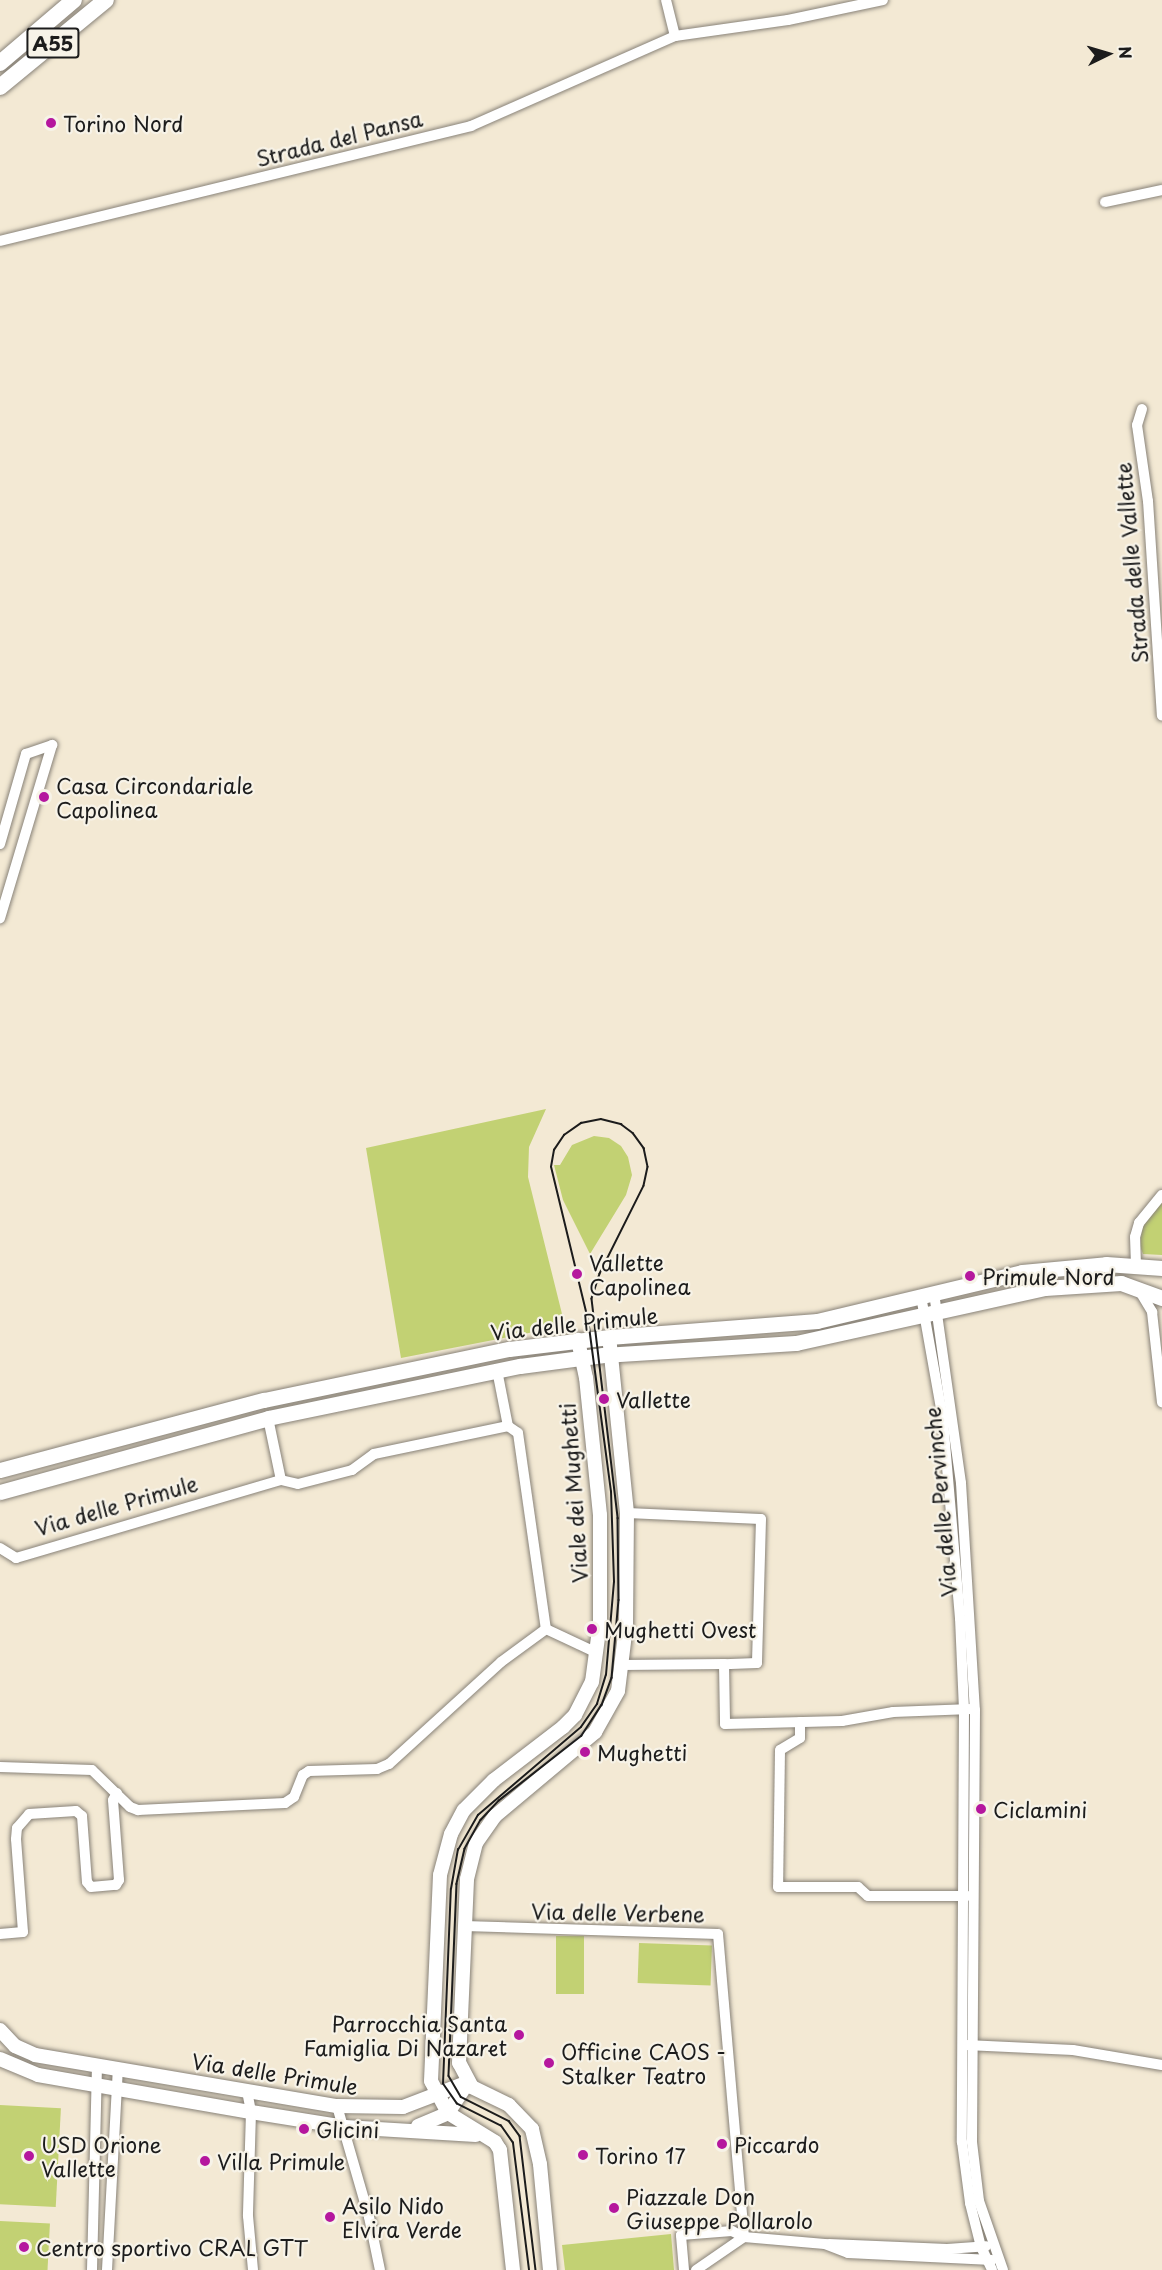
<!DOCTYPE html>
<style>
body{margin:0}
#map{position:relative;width:1162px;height:2270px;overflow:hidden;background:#f3e9d4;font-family:"Playpen Sans",sans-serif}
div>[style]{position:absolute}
.green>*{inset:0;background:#c2d173;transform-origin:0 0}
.roads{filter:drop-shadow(0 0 2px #888278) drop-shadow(0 0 2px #888278)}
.minor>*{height:10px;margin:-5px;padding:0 5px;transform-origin:5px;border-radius:5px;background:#fff}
.tertiary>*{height:14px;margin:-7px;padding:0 7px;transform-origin:7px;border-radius:7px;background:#fff}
.secondary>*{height:15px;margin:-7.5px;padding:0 7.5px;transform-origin:7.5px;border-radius:7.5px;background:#fff}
.primary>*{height:16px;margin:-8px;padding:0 8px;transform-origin:8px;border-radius:8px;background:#fff}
.tram>*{height:1.5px;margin:-0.75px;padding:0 0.75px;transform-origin:0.75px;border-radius:0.75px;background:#1c1c1c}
.dots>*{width:16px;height:16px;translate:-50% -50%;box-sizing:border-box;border:3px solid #f7f3e8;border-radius:50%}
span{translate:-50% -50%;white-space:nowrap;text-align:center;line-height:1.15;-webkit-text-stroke:4.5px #f7f3e8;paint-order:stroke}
.shield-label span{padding:2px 4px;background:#f7f3e8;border:2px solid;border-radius:4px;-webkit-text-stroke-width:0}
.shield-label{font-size:20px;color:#1c1c1c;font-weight:700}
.poi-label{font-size:21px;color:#1c1c1c}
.left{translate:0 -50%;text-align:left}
.right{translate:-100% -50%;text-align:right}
.street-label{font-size:21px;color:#1c1c1c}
.north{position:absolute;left:1078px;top:24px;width:60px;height:60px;-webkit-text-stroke:4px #f7f3e8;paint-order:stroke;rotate:85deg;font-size:16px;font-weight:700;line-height:24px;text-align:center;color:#1c1c1c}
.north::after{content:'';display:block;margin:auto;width:21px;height:27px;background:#1c1c1c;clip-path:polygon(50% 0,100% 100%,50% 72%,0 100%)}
</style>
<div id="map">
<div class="green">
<div style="clip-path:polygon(546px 1109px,529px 1147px,528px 1177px,565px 1326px,401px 1358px,366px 1148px)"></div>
<div style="clip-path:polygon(594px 1136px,609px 1138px,621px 1146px,628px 1157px,632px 1175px,626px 1195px,590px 1254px,563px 1200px,554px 1165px,560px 1165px,572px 1145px)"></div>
<div style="clip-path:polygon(1162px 1198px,1162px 1255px,1143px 1254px,1140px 1246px,1142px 1229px,1149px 1212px)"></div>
<div style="left:556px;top:1936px;width:28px;height:58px"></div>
<div style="left:639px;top:1943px;width:73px;height:40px;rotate:2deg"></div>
<div style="left:0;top:2105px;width:61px;height:99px;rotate:3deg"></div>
<div style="left:0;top:2221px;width:50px;height:49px;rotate:3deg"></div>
<div style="clip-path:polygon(671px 2234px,674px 2270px,565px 2270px,562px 2245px)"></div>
</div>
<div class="roads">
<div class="minor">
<div style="left:666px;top:0;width:37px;rotate:76deg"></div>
<div style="left:1105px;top:202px;width:58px;rotate:-11.9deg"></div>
<div style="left:0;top:241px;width:485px;rotate:-13.7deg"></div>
<div style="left:471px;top:126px;width:223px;rotate:-23.8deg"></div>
<div style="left:675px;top:36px;width:114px;rotate:-8.1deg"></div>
<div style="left:788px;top:20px;width:97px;rotate:-11.9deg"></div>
<div style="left:1142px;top:409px;width:17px;rotate:107deg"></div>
<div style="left:1137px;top:425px;width:77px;rotate:81.8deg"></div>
<div style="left:1148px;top:501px;width:215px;rotate:86.3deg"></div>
<div style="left:0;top:844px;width:94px;rotate:-73.9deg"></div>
<div style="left:26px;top:754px;width:28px;rotate:-19deg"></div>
<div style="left:52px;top:745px;width:181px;rotate:106.7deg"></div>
<div style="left:1136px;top:1265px;width:28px;rotate:-92deg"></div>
<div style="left:1135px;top:1237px;width:15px;rotate:-74deg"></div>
<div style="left:1139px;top:1223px;width:36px;rotate:-51deg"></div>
<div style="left:1139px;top:1290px;width:26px;rotate:59deg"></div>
<div style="left:1152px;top:1312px;width:91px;rotate:83.7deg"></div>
<div style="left:934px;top:1293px;width:192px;rotate:81.9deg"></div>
<div style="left:961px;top:1483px;width:227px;rotate:86.5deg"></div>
<div style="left:975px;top:1710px;width:432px;rotate:90.4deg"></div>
<div style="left:972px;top:2142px;width:59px;rotate:83.2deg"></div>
<div style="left:979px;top:2201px;width:73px;rotate:70.8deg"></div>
<div style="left:921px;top:1296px;width:126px;rotate:79.9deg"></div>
<div style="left:943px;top:1420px;width:199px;rotate:85.1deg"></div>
<div style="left:960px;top:1618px;width:91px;rotate:87.5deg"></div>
<div style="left:964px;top:1709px;width:433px;rotate:90.3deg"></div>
<div style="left:962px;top:2142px;width:62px;rotate:82.5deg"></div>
<div style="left:970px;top:2203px;width:45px;rotate:76deg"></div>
<div style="left:981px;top:2247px;width:25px;rotate:64deg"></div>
<div style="left:497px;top:1370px;width:57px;rotate:78.9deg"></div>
<div style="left:268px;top:1418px;width:63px;rotate:78.2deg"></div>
<div style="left:627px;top:1513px;width:134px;rotate:2.6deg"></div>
<div style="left:761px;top:1519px;width:144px;rotate:91.6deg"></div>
<div style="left:757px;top:1663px;width:33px;rotate:178deg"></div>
<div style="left:0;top:1548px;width:19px;rotate:32deg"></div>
<div style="left:16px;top:1558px;width:276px;rotate:-16.4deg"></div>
<div style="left:281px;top:1480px;width:17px;rotate:13deg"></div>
<div style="left:298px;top:1484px;width:56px;rotate:-14.5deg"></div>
<div style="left:352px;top:1470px;width:27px;rotate:-36deg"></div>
<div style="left:374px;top:1454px;width:137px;rotate:-11.8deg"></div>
<div style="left:508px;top:1426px;width:12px;rotate:35deg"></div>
<div style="left:518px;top:1433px;width:198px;rotate:81.9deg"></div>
<div style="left:546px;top:1629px;width:56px;rotate:25.2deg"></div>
<div style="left:622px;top:1665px;width:102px;rotate:-0.6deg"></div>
<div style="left:724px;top:1664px;width:60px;rotate:89deg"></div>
<div style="left:725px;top:1724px;width:117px;rotate:-1.5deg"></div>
<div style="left:842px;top:1721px;width:52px;rotate:-10deg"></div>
<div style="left:893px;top:1712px;width:78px;rotate:-2.2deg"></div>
<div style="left:800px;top:1722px;width:16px;rotate:90deg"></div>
<div style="left:800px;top:1738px;width:23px;rotate:149deg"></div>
<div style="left:780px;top:1750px;width:137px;rotate:90.8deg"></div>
<div style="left:778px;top:1887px;width:80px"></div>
<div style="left:858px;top:1887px;width:13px;rotate:42deg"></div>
<div style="left:868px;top:1896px;width:99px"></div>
<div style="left:0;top:1767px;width:92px;rotate:1.9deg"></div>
<div style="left:92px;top:1770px;width:53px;rotate:44.2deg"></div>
<div style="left:130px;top:1807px;width:9px;rotate:21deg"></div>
<div style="left:138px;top:1810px;width:147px;rotate:-2.7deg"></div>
<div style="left:285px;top:1803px;width:11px;rotate:-34deg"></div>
<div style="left:294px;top:1797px;width:24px;rotate:-68deg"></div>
<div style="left:303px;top:1775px;width:7px;rotate:-34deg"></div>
<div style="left:309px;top:1771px;width:68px;rotate:-1.7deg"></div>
<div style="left:377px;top:1769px;width:13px;rotate:-23deg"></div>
<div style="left:389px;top:1764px;width:151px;rotate:-42.3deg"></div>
<div style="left:501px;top:1662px;width:56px;rotate:-36.3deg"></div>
<div style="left:464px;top:1926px;width:254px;rotate:1.8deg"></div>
<div style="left:718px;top:1934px;width:304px;rotate:85.1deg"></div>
<div style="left:0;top:1934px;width:23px;rotate:-5deg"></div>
<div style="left:23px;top:1932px;width:93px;rotate:-94.3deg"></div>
<div style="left:16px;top:1839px;width:11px;rotate:-85deg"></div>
<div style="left:17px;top:1828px;width:18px;rotate:-49deg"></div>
<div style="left:29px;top:1814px;width:47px;rotate:-3.7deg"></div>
<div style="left:76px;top:1811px;width:8px;rotate:40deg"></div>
<div style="left:82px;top:1816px;width:66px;rotate:85.7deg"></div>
<div style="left:87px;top:1882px;width:6px;rotate:51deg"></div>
<div style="left:91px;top:1887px;width:25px;rotate:-5deg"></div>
<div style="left:116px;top:1885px;width:6px;rotate:-59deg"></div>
<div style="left:119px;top:1880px;width:80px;rotate:-94.3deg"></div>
<div style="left:113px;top:1800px;width:8px;rotate:-60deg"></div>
<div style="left:966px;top:2045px;width:107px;rotate:2.7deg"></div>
<div style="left:1073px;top:2050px;width:90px;rotate:9.6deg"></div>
<div style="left:247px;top:2091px;width:21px;rotate:79deg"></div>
<div style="left:251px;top:2112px;width:104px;rotate:91.7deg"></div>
<div style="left:248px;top:2216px;width:54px;rotate:84.7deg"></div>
<div style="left:337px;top:2106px;width:116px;rotate:73.9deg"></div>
<div style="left:369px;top:2217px;width:54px;rotate:78.3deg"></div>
<div style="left:829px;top:2244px;width:118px;rotate:2.4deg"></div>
<div style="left:947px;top:2249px;width:39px;rotate:-4deg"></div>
<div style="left:92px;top:2270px;width:203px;rotate:-88.6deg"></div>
<div style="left:107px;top:2270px;width:200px;rotate:-86.9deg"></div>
<div style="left:684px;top:2270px;width:35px;rotate:-95deg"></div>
<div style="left:681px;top:2235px;width:51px;rotate:-4.5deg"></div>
<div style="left:732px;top:2231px;width:13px;rotate:27deg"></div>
<div style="left:744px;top:2237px;width:81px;rotate:4.9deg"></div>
<div style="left:825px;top:2244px;width:25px;rotate:21deg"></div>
<div style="left:848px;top:2253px;width:144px;rotate:2.8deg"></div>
<div style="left:696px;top:2270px;width:58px;rotate:-34.5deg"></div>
</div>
<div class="tertiary">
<div style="left:0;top:2030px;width:22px;rotate:47deg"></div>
<div style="left:15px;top:2046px;width:22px;rotate:24deg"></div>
<div style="left:35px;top:2055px;width:306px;rotate:9.6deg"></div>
<div style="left:337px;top:2106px;width:66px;rotate:0.9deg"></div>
<div style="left:403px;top:2107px;width:70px;rotate:-21deg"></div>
<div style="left:0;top:2059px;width:41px;rotate:22.8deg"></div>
<div style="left:38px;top:2075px;width:216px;rotate:9.9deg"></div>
<div style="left:251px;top:2112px;width:95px;rotate:9.1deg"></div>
<div style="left:345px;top:2127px;width:131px;rotate:3.5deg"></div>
<div style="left:418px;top:2126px;width:33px;rotate:-23deg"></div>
<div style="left:448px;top:2113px;width:37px;rotate:-57deg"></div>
<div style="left:513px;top:2270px;width:121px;rotate:-96.2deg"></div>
<div style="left:500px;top:2150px;width:9px;rotate:-122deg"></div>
<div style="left:495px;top:2142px;width:55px;rotate:-148.3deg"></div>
<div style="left:448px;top:2113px;width:36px;rotate:-118deg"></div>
<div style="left:431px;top:2081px;width:206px;rotate:-87.5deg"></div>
<div style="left:440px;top:1875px;width:42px;rotate:-75deg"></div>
<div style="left:451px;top:1834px;width:27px;rotate:-62deg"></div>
<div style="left:464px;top:1810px;width:42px;rotate:-45deg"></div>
<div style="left:494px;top:1780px;width:87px;rotate:-37.5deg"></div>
<div style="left:563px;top:1727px;width:17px;rotate:-45deg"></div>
<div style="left:575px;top:1715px;width:37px;rotate:-63deg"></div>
<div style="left:592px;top:1682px;width:60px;rotate:-82.3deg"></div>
<div style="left:600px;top:1623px;width:108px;rotate:-90deg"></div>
<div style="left:600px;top:1515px;width:138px;rotate:-95.8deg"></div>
<div style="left:586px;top:1378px;width:39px;rotate:-102deg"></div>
<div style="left:550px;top:2270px;width:106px;rotate:-95.4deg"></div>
<div style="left:540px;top:2164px;width:36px;rotate:-103deg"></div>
<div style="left:532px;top:2129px;width:33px;rotate:-134deg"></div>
<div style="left:509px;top:2105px;width:41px;rotate:-154.1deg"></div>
<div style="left:472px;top:2087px;width:27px;rotate:-118deg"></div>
<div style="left:459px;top:2063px;width:184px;rotate:-87.5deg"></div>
<div style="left:467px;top:1879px;width:37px;rotate:-76deg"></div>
<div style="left:476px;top:1843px;width:33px;rotate:-55deg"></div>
<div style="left:495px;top:1816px;width:131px;rotate:-40deg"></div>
<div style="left:595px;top:1732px;width:47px;rotate:-60.7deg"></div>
<div style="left:618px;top:1691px;width:65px;rotate:-83deg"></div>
<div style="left:626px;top:1626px;width:113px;rotate:-89.5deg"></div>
<div style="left:627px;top:1513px;width:177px;rotate:-95.8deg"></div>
</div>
<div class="secondary">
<div style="left:0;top:1470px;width:273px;rotate:-14.9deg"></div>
<div style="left:264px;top:1400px;width:250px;rotate:-11.8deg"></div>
<div style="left:509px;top:1349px;width:101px;rotate:-6.8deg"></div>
<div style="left:609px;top:1337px;width:209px;rotate:-4.4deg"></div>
<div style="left:817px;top:1321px;width:211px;rotate:-13.4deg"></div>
<div style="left:1022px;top:1272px;width:84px;rotate:-5.4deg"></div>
<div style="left:1106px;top:1264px;width:56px;rotate:4.1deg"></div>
<div style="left:0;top:1492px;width:278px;rotate:-15.4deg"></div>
<div style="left:268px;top:1418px;width:257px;rotate:-11.7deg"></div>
<div style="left:520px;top:1366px;width:84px;rotate:-7.5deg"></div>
<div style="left:603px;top:1355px;width:193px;rotate:-3.6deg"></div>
<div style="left:796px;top:1343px;width:255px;rotate:-12.5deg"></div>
<div style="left:1045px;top:1288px;width:76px;rotate:-3.8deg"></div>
<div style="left:1121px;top:1283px;width:44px;rotate:20.1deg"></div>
</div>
<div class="primary">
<div style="left:0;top:63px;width:97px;rotate:-40.4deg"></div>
<div style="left:0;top:87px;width:137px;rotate:-39.4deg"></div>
</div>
</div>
<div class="tram">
<div style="left:529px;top:2270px;width:128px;rotate:-97.2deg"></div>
<div style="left:513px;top:2143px;width:21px;rotate:-125deg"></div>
<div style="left:501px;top:2126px;width:49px;rotate:-153.4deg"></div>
<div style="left:457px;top:2104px;width:24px;rotate:-125deg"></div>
<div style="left:443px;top:2084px;width:195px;rotate:-87.7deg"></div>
<div style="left:451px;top:1889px;width:40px;rotate:-80deg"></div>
<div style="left:458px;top:1850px;width:40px;rotate:-60.3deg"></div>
<div style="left:478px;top:1815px;width:135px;rotate:-40.5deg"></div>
<div style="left:581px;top:1727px;width:28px;rotate:-55deg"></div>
<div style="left:597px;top:1704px;width:30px;rotate:-73deg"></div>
<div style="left:606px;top:1675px;width:93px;rotate:-85.1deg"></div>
<div style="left:614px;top:1582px;width:90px;rotate:-91.9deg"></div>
<div style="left:611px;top:1492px;width:174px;rotate:-97.6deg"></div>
<div style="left:588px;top:1320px;width:157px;rotate:-103.6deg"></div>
<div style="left:551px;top:1167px;width:17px;rotate:-80deg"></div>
<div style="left:554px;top:1150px;width:18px;rotate:-56deg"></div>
<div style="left:564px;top:1135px;width:21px;rotate:-35deg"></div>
<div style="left:581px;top:1123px;width:20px;rotate:-11deg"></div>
<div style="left:601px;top:1119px;width:21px;rotate:14deg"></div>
<div style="left:621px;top:1124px;width:15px;rotate:37deg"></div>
<div style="left:633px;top:1133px;width:19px;rotate:54deg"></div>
<div style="left:644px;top:1148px;width:19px;rotate:78deg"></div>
<div style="left:648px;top:1167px;width:19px;rotate:102deg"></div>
<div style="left:644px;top:1186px;width:98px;rotate:116.6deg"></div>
<div style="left:600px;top:1274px;width:26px;rotate:108deg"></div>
<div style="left:592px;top:1299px;width:221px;rotate:83.2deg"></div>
<div style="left:618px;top:1518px;width:82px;rotate:89.3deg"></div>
<div style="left:619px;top:1600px;width:78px;rotate:95.1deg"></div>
<div style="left:612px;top:1678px;width:29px;rotate:110deg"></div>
<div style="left:602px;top:1705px;width:37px;rotate:123deg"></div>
<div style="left:582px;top:1736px;width:105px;rotate:141.9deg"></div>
<div style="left:499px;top:1801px;width:26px;rotate:133deg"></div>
<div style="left:481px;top:1820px;width:33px;rotate:119deg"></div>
<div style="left:465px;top:1849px;width:36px;rotate:103deg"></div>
<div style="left:457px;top:1884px;width:192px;rotate:92.4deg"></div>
<div style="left:449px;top:2076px;width:24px;rotate:60deg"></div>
<div style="left:461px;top:2097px;width:54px;rotate:26.6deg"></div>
<div style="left:509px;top:2121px;width:19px;rotate:54deg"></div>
<div style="left:520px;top:2136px;width:135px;rotate:83.2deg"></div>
</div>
<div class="dots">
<div style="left:51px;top:123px;background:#b5179e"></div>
<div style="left:44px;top:797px;background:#b5179e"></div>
<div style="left:577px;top:1274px;background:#b5179e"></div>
<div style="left:970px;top:1276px;background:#b5179e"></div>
<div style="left:604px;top:1399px;background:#b5179e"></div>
<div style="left:592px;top:1629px;background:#b5179e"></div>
<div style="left:585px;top:1752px;background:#b5179e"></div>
<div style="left:981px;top:1809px;background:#b5179e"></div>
<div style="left:519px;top:2035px;background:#b5179e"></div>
<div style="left:549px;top:2063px;background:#b5179e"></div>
<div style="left:304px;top:2129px;background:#b5179e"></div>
<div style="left:722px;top:2144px;background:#b5179e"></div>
<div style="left:583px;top:2155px;background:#b5179e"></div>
<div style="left:29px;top:2156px;background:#b5179e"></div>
<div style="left:205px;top:2161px;background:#b5179e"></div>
<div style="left:614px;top:2208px;background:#b5179e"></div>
<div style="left:330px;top:2217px;background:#b5179e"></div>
<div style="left:24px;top:2247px;background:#b5179e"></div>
</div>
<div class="shield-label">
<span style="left:53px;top:43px">A55</span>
</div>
<div class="poi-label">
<span class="left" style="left:63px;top:123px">Torino Nord</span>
<span class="left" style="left:56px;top:797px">Casa Circondariale<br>Capolinea</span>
<span class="left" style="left:589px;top:1274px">Vallette<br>Capolinea</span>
<span class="left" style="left:982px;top:1276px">Primule Nord</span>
<span class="left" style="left:616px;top:1399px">Vallette</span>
<span class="left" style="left:604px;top:1629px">Mughetti Ovest</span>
<span class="left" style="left:597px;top:1752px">Mughetti</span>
<span class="left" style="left:993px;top:1809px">Ciclamini</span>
<span class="right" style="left:507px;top:2035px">Parrocchia Santa<br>Famiglia Di Nazaret</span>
<span class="left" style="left:561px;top:2063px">Officine CAOS -<br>Stalker Teatro</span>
<span class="left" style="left:316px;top:2129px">Glicini</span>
<span class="left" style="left:41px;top:2156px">USD Orione<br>Vallette</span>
<span class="left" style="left:734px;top:2144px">Piccardo</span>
<span class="left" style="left:595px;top:2155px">Torino 17</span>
<span class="left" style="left:217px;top:2161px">Villa Primule</span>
<span class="left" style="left:626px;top:2208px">Piazzale Don<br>Giuseppe Pollarolo</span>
<span class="left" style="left:342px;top:2217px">Asilo Nido<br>Elvira Verde</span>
<span class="left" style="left:36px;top:2247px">Centro sportivo CRAL GTT</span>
</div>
<div class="street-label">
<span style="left:339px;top:138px;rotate:-14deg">Strada del Pansa</span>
<span style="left:1131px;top:563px;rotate:-95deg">Strada delle Vallette</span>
<span style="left:574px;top:1323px;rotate:-6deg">Via delle Primule</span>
<span style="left:573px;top:1493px;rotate:-94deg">Viale dei Mughetti</span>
<span style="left:940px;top:1502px;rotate:-95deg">Via delle Pervinche</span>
<span style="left:116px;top:1505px;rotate:-16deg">Via delle Primule</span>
<span style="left:618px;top:1912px;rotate:1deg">Via delle Verbene</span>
<span style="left:275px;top:2073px;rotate:9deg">Via delle Primule</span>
</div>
<div class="north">N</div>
</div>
